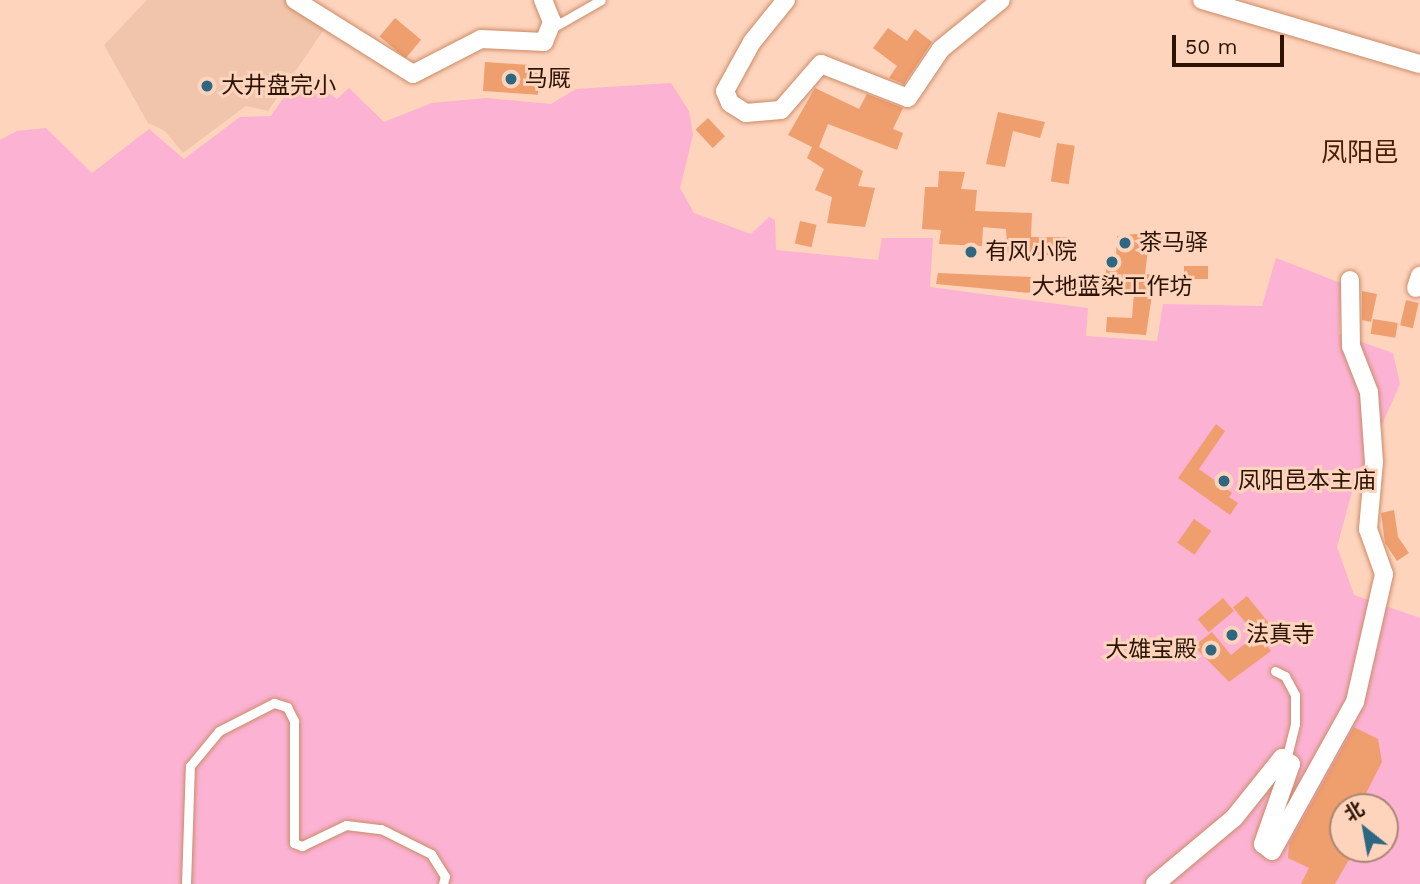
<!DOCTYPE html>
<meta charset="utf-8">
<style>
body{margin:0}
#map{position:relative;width:1420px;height:884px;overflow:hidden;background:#fed4bd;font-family:"Work Sans","Noto Sans SC",sans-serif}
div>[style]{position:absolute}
.built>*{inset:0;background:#f1c5ab}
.green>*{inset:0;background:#fcb2d3}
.building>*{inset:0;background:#ef9e6e;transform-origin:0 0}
.roads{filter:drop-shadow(0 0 2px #cb8b66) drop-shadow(0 0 2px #cb8b66)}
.service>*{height:9px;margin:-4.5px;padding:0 4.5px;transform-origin:4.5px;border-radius:4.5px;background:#fff}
.minor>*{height:18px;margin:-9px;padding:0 9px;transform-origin:9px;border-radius:9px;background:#fff}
.dots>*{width:19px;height:19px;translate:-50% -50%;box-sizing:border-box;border:4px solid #fed4bd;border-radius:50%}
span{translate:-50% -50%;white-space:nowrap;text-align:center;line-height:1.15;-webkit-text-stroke:6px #fed4bd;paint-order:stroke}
.poi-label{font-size:23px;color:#2c1405}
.left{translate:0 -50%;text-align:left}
.right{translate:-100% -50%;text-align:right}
.quarter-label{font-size:26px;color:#481e01}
.north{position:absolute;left:1329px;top:793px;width:70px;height:70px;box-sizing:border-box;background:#fed4bd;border:2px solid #aa8773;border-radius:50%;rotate:329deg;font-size:19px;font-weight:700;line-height:28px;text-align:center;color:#2c1405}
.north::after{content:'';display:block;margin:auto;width:24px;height:32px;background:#2e6781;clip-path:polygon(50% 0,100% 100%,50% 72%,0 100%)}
.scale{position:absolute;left:1172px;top:35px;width:112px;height:32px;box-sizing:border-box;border:4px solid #2c1405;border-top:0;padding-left:9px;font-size:21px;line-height:24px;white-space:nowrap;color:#2c1405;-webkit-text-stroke:5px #fed4bd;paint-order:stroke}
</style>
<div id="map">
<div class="built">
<div style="clip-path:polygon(147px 0,286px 0,327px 25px,268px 111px,246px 106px,183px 153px,165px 131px,148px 123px,104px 45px)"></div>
</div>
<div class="green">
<div style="clip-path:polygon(evenodd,300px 73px,337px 99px,349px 88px,384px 122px,432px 103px,486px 98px,551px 104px,576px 89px,671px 83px,689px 111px,693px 135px,680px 188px,694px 213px,751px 234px,769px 217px,775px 220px,776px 250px,878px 260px,882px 238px,933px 238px,930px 287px,1088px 308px,1086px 336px,1157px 341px,1163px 304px,1262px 306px,1276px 258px,1341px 283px,1339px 334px,1393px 353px,1400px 384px,1351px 495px,1337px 547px,1354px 595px,1420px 618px,1420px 884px,0 884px,0 140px,17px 131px,46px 128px,92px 173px,149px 129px,184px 159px,240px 117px,271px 116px,300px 73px,1343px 807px,1385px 807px,1385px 849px,1343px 849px,1343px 807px)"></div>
</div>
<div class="building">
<div style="left:395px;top:18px;width:34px;height:24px;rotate:40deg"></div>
<div style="clip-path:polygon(888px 28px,907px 41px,915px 29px,932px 42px,904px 84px,889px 78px,897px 66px,873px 48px)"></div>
<div style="left:485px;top:62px;width:55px;height:29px;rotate:4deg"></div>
<div style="clip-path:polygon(815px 88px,859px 109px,867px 94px,903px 108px,893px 129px,903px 133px,897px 150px,828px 124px,819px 147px,863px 171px,858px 186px,875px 188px,865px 227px,827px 223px,832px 197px,815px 190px,824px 169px,807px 158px,812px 147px,788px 135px)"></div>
<div style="clip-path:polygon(998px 112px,1045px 122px,1040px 138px,1013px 131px,1005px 167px,986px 164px)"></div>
<div style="left:708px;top:118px;width:25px;height:17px;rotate:47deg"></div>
<div style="left:1057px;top:143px;width:18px;height:39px;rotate:9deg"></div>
<div style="clip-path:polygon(939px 171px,965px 172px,961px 189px,977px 190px,975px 211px,1032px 213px,1031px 237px,1069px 237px,1069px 255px,1008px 255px,1006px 229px,983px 227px,982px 246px,939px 244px,941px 230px,922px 229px,925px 187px,938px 187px)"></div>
<div style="left:800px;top:221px;width:17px;height:23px;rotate:13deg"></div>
<div style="clip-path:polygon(1135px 234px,1162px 234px,1162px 250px,1148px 250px,1145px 274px,1155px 275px,1146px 335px,1106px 332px,1107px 317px,1132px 318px,1134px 292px,1106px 289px,1106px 255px,1116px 255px,1117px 236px)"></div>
<div style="left:1208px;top:266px;width:13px;height:24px;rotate:90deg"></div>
<div style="clip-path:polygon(938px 273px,1031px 277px,1030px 293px,936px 284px)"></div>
<div style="clip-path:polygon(1362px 291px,1377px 294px,1371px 322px,1362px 320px)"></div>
<div style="left:1406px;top:300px;width:13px;height:26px;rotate:13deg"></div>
<div style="left:1373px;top:319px;width:25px;height:15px;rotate:9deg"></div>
<div style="clip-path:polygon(1216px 424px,1225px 431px,1199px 469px,1232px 493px,1229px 497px,1238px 503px,1230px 515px,1178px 478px)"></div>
<div style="clip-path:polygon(1394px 510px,1398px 537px,1409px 553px,1397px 561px,1385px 543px,1381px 513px)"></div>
<div style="left:1194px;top:519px;width:21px;height:29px;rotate:35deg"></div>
<div style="left:1247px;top:596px;width:35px;height:18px;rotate:51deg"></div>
<div style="left:1223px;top:598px;width:17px;height:33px;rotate:50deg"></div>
<div style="clip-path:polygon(1212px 632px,1231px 655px,1257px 634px,1271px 651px,1229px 682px,1194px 646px)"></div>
<div style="clip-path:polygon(1354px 727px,1378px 739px,1382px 762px,1359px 807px,1343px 807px,1343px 849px,1355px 849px,1335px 884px,1301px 884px,1309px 868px,1288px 858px,1289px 844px)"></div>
</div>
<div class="roads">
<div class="service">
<div style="left:552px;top:28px;width:56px;rotate:-29.7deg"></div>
<div style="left:1275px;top:671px;width:11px;rotate:27deg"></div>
<div style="left:1285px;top:676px;width:21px;rotate:62deg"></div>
<div style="left:1295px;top:695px;width:29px;rotate:90deg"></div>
<div style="left:1295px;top:724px;width:36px;rotate:104deg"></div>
<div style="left:186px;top:884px;width:118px;rotate:-88.1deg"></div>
<div style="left:190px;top:766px;width:45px;rotate:-50.4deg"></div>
<div style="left:219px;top:731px;width:62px;rotate:-27deg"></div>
<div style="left:274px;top:703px;width:14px;rotate:17deg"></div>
<div style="left:287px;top:707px;width:16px;rotate:63deg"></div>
<div style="left:294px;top:721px;width:122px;rotate:90deg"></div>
<div style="left:294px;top:843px;width:9px;rotate:21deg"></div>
<div style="left:302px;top:846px;width:49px;rotate:-25.5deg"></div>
<div style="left:346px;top:825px;width:35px;rotate:7deg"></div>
<div style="left:381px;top:829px;width:56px;rotate:26.6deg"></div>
<div style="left:431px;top:854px;width:26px;rotate:58deg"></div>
<div style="left:445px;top:876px;width:8px;rotate:104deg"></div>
</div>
<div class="minor">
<div style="left:295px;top:0;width:139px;rotate:32.1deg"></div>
<div style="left:413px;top:74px;width:76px;rotate:-27.2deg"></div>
<div style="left:481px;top:39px;width:63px;rotate:2.7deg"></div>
<div style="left:544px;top:42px;width:22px;rotate:-68deg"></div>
<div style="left:552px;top:22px;width:24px;rotate:-112deg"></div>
<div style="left:786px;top:0;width:54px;rotate:129deg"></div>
<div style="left:752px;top:42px;width:56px;rotate:118.9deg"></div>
<div style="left:725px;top:91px;width:13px;rotate:67deg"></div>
<div style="left:730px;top:103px;width:19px;rotate:32deg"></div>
<div style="left:746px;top:113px;width:35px;rotate:-5deg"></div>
<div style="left:781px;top:110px;width:61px;rotate:-49deg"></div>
<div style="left:821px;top:64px;width:93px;rotate:21.3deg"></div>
<div style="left:908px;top:98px;width:59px;rotate:-56deg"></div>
<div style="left:941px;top:49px;width:77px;rotate:-39.2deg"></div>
<div style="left:1202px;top:0;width:227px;rotate:16.4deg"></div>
<div style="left:1416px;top:288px;width:13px;rotate:-72deg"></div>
<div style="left:1155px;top:884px;width:103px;rotate:-39.9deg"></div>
<div style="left:1234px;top:818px;width:77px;rotate:-51.3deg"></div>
<div style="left:1282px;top:758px;width:11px;rotate:34deg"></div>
<div style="left:1291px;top:764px;width:85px;rotate:109.3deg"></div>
<div style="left:1263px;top:844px;width:11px;rotate:38deg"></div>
<div style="left:1272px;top:851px;width:171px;rotate:-60.9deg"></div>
<div style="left:1355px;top:702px;width:131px;rotate:-77.2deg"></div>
<div style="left:1384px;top:574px;width:48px;rotate:-109.6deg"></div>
<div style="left:1368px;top:529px;width:67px;rotate:-84.9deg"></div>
<div style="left:1374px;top:462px;width:70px;rotate:-94.1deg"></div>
<div style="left:1369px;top:392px;width:49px;rotate:-111.4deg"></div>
<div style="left:1351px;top:346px;width:66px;rotate:-90.9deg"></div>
</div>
</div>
<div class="dots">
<div style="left:511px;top:79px;background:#2e6781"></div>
<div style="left:207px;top:86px;background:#2e6781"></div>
<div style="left:1125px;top:243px;background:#2e6781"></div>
<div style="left:971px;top:252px;background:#2e6781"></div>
<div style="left:1112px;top:262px;background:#2e6781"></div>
<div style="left:1224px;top:481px;background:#2e6781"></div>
<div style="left:1232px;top:635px;background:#2e6781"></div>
<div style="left:1211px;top:650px;background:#2e6781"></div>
</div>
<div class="poi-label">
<span class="left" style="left:525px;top:79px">马厩</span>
<span class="left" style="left:221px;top:86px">大井盘完小</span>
<span class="left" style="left:1139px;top:243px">茶马驿</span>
<span class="left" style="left:985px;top:252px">有风小院</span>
<span style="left:1112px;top:287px">大地蓝染工作坊</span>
<span class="left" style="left:1238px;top:481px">凤阳邑本主庙</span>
<span class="left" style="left:1246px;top:635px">法真寺</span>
<span class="right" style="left:1197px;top:650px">大雄宝殿</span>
</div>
<div class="quarter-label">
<span style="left:1360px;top:153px">凤阳邑</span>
</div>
<div class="north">北</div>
<div class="scale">50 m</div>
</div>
